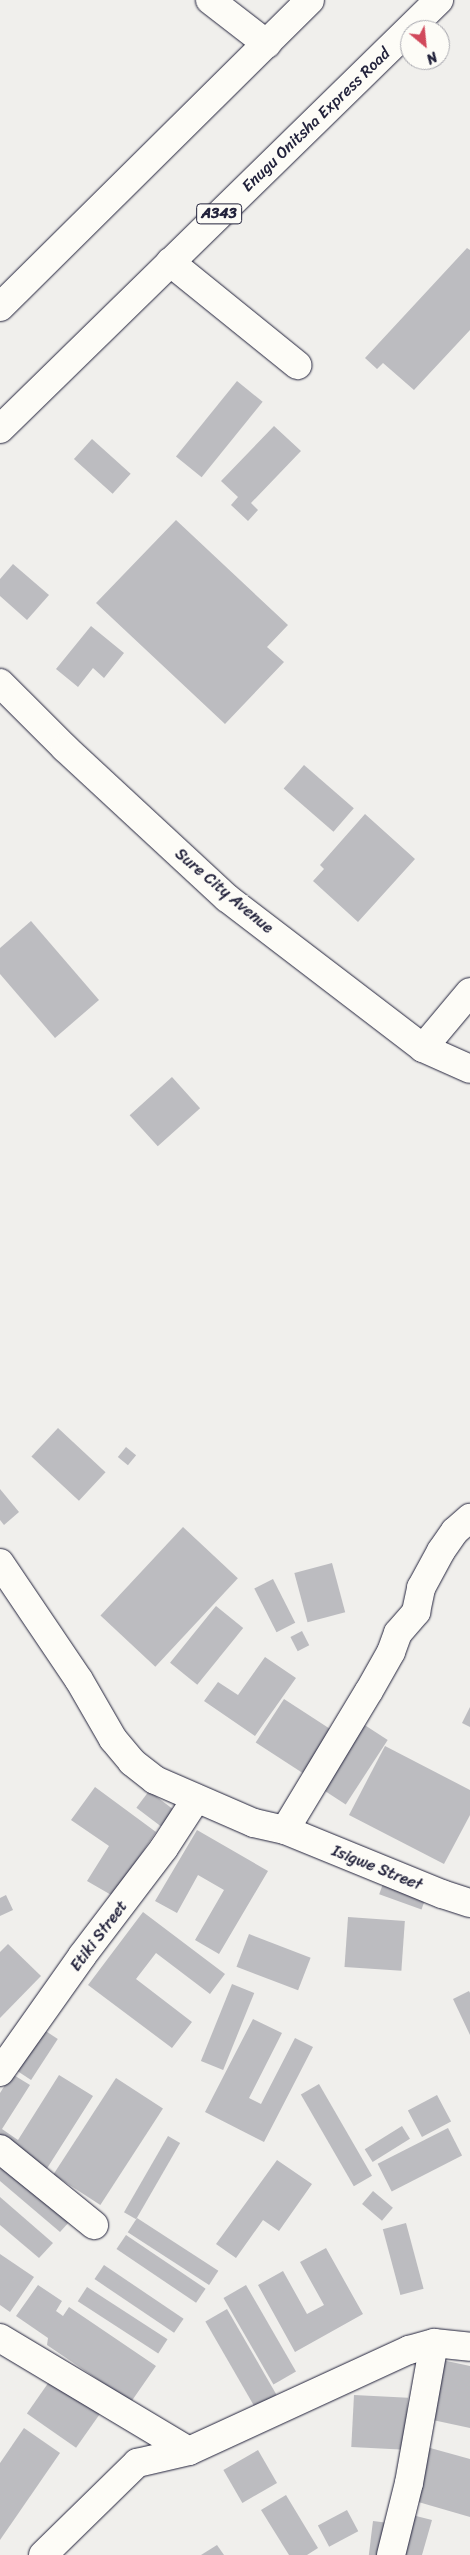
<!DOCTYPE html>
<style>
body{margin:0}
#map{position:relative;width:470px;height:2555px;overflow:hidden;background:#f0efec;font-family:Sriracha,sans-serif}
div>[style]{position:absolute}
.building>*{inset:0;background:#bcbcc0;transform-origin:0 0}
.roads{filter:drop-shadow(0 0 1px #22223b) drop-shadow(0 0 1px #22223b)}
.minor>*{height:28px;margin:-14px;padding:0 14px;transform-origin:14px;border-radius:14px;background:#fdfcf7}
.highway>*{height:28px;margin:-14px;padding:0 14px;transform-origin:14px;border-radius:14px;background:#fdfcf7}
span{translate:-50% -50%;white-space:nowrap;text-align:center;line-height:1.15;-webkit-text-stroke:5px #fdfcf7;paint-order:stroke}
.shield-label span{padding:1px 4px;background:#fdfcf7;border:1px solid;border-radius:4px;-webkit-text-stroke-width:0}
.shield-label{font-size:15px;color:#22223b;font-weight:700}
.street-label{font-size:16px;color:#22223b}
.north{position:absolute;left:400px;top:20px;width:50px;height:50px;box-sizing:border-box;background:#fdfcf7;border:1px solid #a5a5ac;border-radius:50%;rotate:152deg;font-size:14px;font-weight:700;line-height:20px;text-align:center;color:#22223b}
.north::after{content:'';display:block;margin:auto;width:18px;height:22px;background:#d1495b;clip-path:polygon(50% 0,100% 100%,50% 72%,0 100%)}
</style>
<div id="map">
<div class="building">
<div style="clip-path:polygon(467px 248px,470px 250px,470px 330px,414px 390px,383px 363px,377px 369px,365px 358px)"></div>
<div style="left:237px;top:381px;width:33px;height:97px;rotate:39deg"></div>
<div style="clip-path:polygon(274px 426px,301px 451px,251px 503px,258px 510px,248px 521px,231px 505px,238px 497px,221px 481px)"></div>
<div style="left:92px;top:439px;width:52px;height:27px;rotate:42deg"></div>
<div style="clip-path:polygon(176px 520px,288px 625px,267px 647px,284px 662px,225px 724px,96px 603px)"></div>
<div style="clip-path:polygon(13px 564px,49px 595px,27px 620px,0 596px,0 579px)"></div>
<div style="clip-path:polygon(91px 626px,124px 653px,104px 678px,93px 668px,78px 687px,56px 669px)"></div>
<div style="left:304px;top:765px;width:66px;height:31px;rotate:41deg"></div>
<div style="clip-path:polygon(365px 814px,415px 859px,358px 922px,313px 881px,324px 869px,320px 865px)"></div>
<div style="clip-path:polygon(31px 921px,99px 1000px,55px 1038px,0 974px,0 948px)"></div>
<div style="left:172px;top:1077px;width:42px;height:57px;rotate:48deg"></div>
<div style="left:58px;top:1428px;width:65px;height:39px;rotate:43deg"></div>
<div style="left:126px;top:1447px;width:13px;height:13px;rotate:39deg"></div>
<div style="clip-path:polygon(0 1489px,19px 1512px,4px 1525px,0 1520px)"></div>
<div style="left:183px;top:1527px;width:75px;height:121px;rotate:43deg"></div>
<div style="left:332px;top:1563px;width:51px;height:39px;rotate:75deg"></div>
<div style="left:273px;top:1579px;width:49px;height:21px;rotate:63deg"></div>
<div style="left:216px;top:1606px;width:35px;height:73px;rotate:39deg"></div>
<div style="left:302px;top:1631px;width:16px;height:13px;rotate:63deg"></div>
<div style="clip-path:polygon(265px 1657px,296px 1678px,255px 1736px,204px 1701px,218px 1682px,238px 1695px)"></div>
<div style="left:284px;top:1699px;width:56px;height:52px;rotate:33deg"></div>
<div style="clip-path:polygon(470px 1707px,470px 1727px,462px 1723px)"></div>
<div style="left:360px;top:1722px;width:33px;height:77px;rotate:33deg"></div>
<div style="clip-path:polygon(385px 1746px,470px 1790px,470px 1815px,444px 1864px,349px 1815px)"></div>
<div style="clip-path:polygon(95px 1787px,156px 1832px,113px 1896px,87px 1881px,109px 1846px,71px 1820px)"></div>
<div style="left:149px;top:1791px;width:31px;height:21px;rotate:37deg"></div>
<div style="clip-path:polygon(197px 1830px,268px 1871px,219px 1954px,195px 1940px,224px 1890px,198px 1875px,177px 1913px,155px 1901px)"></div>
<div style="left:384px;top:1881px;width:45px;height:14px;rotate:20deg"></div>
<div style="clip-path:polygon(6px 1895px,13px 1910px,0 1916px,0 1898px)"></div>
<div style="clip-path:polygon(143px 1912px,225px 1974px,210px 1994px,156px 1953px,136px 1979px,192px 2022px,172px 2048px,88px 1985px)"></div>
<div style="left:348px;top:1917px;width:57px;height:50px;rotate:4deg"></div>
<div style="left:249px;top:1934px;width:66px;height:35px;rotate:21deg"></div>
<div style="clip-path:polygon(8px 1944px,41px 1976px,0 2018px,0 1952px)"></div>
<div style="left:232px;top:1984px;width:24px;height:83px;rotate:22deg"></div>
<div style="clip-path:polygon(469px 1991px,470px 1993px,470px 2035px,453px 1999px)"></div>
<div style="clip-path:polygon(253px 2019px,282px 2033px,249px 2098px,261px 2104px,295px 2038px,313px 2047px,264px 2142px,205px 2112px)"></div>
<div style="left:41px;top:2028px;width:20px;height:49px;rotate:33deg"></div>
<div style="clip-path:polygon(12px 2074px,30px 2085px,2px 2129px,18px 2140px,59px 2075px,93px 2096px,46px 2170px,0 2142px,0 2093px)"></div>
<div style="left:116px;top:2078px;width:56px;height:115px;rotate:33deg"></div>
<div style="left:319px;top:2084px;width:106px;height:21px;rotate:60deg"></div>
<div style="left:437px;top:2095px;width:30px;height:33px;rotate:62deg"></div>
<div style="left:402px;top:2126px;width:15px;height:44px;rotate:58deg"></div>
<div style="left:448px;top:2128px;width:31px;height:79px;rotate:63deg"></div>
<div style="left:168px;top:2136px;width:14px;height:88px;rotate:30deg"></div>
<div style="clip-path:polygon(277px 2160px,312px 2184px,279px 2231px,263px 2220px,236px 2258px,216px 2244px)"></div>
<div style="clip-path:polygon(0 2161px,70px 2221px,60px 2232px,0 2181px)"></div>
<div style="left:373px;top:2191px;width:26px;height:17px;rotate:40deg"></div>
<div style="clip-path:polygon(0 2197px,53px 2243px,39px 2258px,0 2225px)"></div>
<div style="left:137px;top:2218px;width:97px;height:17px;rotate:33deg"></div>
<div style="left:406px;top:2223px;width:68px;height:24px;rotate:75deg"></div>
<div style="left:126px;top:2235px;width:96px;height:17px;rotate:34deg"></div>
<div style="clip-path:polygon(326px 2248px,363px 2314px,295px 2352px,258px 2285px,283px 2271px,307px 2314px,324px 2305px,300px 2262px)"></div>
<div style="clip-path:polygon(0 2254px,34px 2277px,10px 2312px,0 2305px)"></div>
<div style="left:104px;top:2265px;width:96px;height:17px;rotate:34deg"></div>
<div style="clip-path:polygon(38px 2285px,62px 2301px,56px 2311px,63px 2316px,69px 2307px,156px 2366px,131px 2402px,47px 2345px,48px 2338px,16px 2316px)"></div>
<div style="left:246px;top:2285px;width:100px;height:26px;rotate:60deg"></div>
<div style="left:87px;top:2287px;width:96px;height:17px;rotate:33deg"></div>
<div style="left:227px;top:2309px;width:99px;height:25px;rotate:60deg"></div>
<div style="clip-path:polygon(442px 2360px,470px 2366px,470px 2428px,428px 2419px)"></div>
<div style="left:51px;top:2379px;width:60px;height:42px;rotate:35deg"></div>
<div style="left:354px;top:2395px;width:54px;height:52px;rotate:3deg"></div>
<div style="clip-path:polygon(24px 2428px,60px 2453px,0 2540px,0 2463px)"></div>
<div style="clip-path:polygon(423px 2446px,470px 2459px,470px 2517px,408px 2499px)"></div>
<div style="left:258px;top:2450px;width:38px;height:40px;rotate:60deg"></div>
<div style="clip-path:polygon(286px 2495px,318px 2548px,307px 2555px,289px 2555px,261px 2510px)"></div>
<div style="left:347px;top:2510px;width:24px;height:33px;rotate:62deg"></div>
<div style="clip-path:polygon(412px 2515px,432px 2520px,422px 2555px,401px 2555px)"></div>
<div style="left:373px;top:2521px;width:16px;height:35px;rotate:7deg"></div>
<div style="clip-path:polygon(217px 2545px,224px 2555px,201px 2555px)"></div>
</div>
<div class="roads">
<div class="minor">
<div style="left:210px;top:0;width:72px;rotate:37.7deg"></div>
<div style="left:170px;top:262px;width:164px;rotate:39deg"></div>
<div style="left:0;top:683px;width:92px;rotate:45deg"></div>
<div style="left:65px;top:748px;width:221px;rotate:42.8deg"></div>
<div style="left:227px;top:898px;width:247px;rotate:37.4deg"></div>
<div style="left:423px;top:1048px;width:51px;rotate:24.1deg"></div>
<div style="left:423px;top:1048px;width:73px;rotate:-50deg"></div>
<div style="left:0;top:1563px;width:141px;rotate:56deg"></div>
<div style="left:79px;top:1680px;width:68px;rotate:60deg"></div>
<div style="left:113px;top:1739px;width:30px;rotate:50deg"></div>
<div style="left:132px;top:1762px;width:29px;rotate:38deg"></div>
<div style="left:155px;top:1780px;width:108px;rotate:23.5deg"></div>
<div style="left:254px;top:1823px;width:32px;rotate:13deg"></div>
<div style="left:285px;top:1830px;width:170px;rotate:22.2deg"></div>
<div style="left:442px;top:1894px;width:29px;rotate:18deg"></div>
<div style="left:285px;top:1830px;width:162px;rotate:-58.9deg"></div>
<div style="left:369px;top:1691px;width:45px;rotate:-60.6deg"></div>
<div style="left:391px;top:1652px;width:20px;rotate:-70deg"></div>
<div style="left:398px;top:1633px;width:28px;rotate:-49deg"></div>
<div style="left:416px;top:1612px;width:25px;rotate:-78deg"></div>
<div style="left:421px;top:1588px;width:42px;rotate:-61.6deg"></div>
<div style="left:441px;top:1551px;width:24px;rotate:-55deg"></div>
<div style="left:455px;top:1531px;width:20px;rotate:-41deg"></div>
<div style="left:0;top:2072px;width:142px;rotate:-54.7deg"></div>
<div style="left:82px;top:1956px;width:136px;rotate:-52.8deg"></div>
<div style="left:164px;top:1848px;width:59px;rotate:-56.9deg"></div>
<div style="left:0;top:2149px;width:121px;rotate:39deg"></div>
<div style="left:0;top:2338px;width:220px;rotate:30.9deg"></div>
<div style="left:43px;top:2555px;width:132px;rotate:-44.4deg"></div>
<div style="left:137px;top:2463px;width:53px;rotate:-13deg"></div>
<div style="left:189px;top:2451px;width:242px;rotate:-24.7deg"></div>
<div style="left:409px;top:2350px;width:26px;rotate:-16deg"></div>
<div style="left:434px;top:2343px;width:36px;rotate:6deg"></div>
<div style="left:391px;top:2555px;width:74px;rotate:-76deg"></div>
<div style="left:409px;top:2483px;width:142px;rotate:-79.9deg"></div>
</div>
<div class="highway">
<div style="left:0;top:307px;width:436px;rotate:-44.7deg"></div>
<div style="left:0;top:429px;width:614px;rotate:-44.34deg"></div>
</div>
</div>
<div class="shield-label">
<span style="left:219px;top:214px">A343</span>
</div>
<div class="street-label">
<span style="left:316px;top:120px;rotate:-44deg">Enugu Onitsha Express Road</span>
<span style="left:224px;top:891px;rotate:40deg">Sure City Avenue</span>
<span style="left:377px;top:1868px;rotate:22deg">Isigwe Street</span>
<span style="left:99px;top:1936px;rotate:-53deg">Etiki Street</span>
</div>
<div class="north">N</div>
</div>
